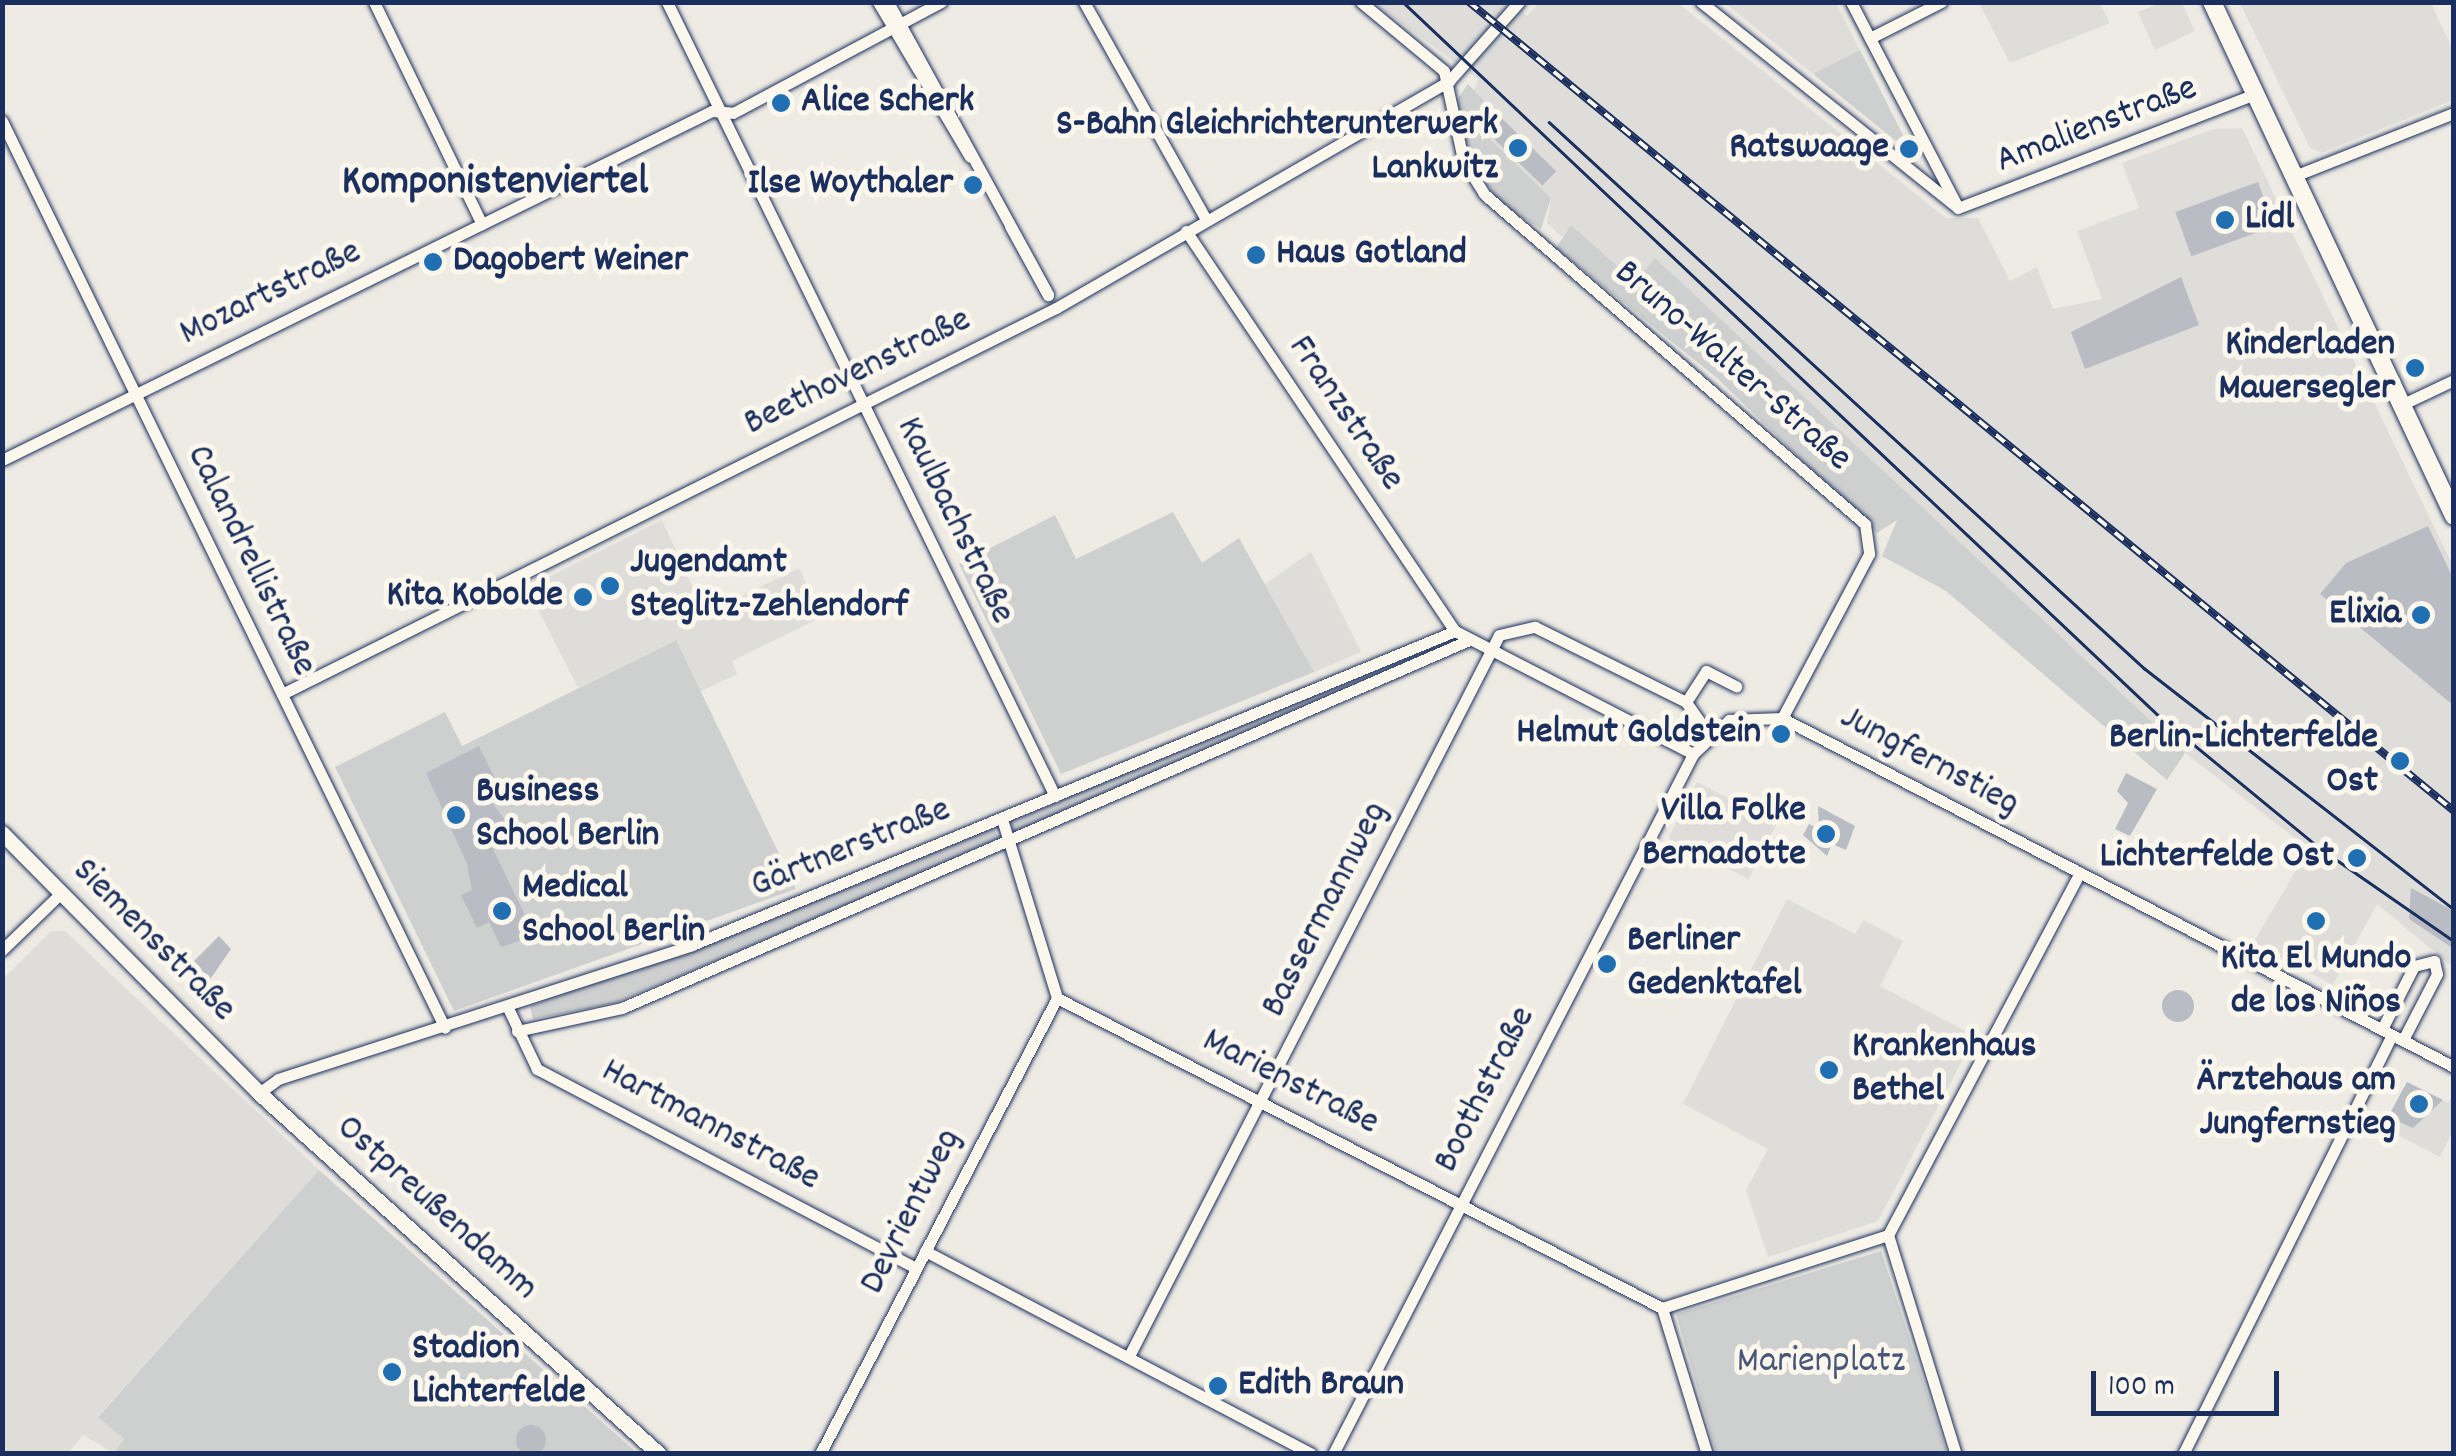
<!DOCTYPE html>
<meta charset="utf-8">
<style>
body{margin:0}
#map{position:relative;width:2456px;height:1456px;overflow:hidden;background:#eeebe4;font-family:Dekko,sans-serif}
div>[style]{position:absolute}
.built>*{inset:0;background:#deddda;transform-origin:0 0}
.green>*{inset:0;background:#cecfcf}
.building>*{inset:0;background:#b9bcc3;transform-origin:0 0}
.round{border-radius:50%}
.roads{filter:drop-shadow(0 0 2px #1b2f5e) drop-shadow(0 0 2px #1b2f5e)}
.minor>*{height:11px;margin:-5.5px;padding:0 5.5px;transform-origin:5.5px;border-radius:5.5px;background:#fbf7ec}
.tertiary>*{height:15px;margin:-7.5px;padding:0 7.5px;transform-origin:7.5px;border-radius:7.5px;background:#fbf7ec}
.secondary>*{height:18px;margin:-9px;padding:0 9px;transform-origin:9px;border-radius:9px;background:#fbf7ec}
.tram>*{height:2.5px;margin:-1.25px;padding:0 1.25px;transform-origin:1.25px;border-radius:1.25px;background:#1b2f5e}
.rail>*{height:8px;margin-top:-4px;transform-origin:0;background:repeating-linear-gradient(90deg,#fbf7ec 0 11px,#1b2f5e 0 22px);box-sizing:border-box;border-block:2px solid #1b2f5e}
.dots>*{width:28px;height:28px;translate:-50% -50%;box-sizing:border-box;border:5px solid #fbf7ec;border-radius:50%}
span{translate:-50% -50%;white-space:nowrap;text-align:center;line-height:1.15;-webkit-text-stroke:10px #fbf7ec;paint-order:stroke}
.poi-label{font-size:38px;color:#1b2f5e;font-weight:700}
.left{translate:0 -50%;text-align:left}
.right{translate:-100% -50%;text-align:right}
.street-label{font-size:38px;color:#1b2f5e}
.park-label{font-size:38px;color:#48577a}
.quarter-label{font-size:42px;color:#1b2f5e;font-weight:700}
.frame{position:absolute;inset:0;border:5px solid #1b2f5e;pointer-events:none}
.scale{position:absolute;left:2091px;top:1371px;width:188px;height:45px;box-sizing:border-box;border:5px solid #1b2f5e;border-top:0;padding-left:12px;font-size:30px;line-height:35px;white-space:nowrap;color:#1b2f5e;-webkit-text-stroke:8px #fbf7ec;paint-order:stroke}
</style>
<div id="map">
<div class="built">
<div style="clip-path:polygon(2164px 2px,2182px 3px,2195px 31px,2155px 50px,2138px 12px)"></div>
<div style="clip-path:polygon(1374px 3px,1514px 3px,1527px 16px,1539px 3px,1678px 3px,1946px 218px,1978px 218px,2010px 281px,2037px 267px,2053px 309px,2102px 299px,2077px 231px,2139px 208px,2122px 163px,2213px 129px,2242px 128px,2453px 566px,2453px 967px,2377px 904px,2333px 985px,2253px 943px,2309px 849px,2185px 753px,1656px 259px,1636px 282px,1571px 226px,1562px 237px,1547px 223px,1551px 198px,1475px 124px,1490px 107px,1474px 90px,1478px 79px)"></div>
<div style="clip-path:polygon(1725px 3px,1836px 3px,1860px 50px,1813px 74px)"></div>
<div style="clip-path:polygon(1979px 3px,2100px 3px,2110px 23px,2010px 63px)"></div>
<div style="clip-path:polygon(2240px 3px,2431px 3px,2453px 50px,2453px 100px,2321px 153px,2310px 148px)"></div>
<div style="clip-path:polygon(662px 520px,705px 614px,799px 568px,822px 617px,732px 661px,737px 674px,697px 693px,675px 640px,578px 688px,527px 588px)"></div>
<div style="clip-path:polygon(1311px 552px,1361px 652px,1314px 672px,1265px 584px)"></div>
<div style="left:1697px;top:782px;width:90px;height:63px;rotate:27deg"></div>
<div style="clip-path:polygon(1787px 899px,1855px 934px,1864px 920px,1903px 941px,1880px 986px,1975px 1036px,1878px 1221px,1768px 1257px,1746px 1190px,1768px 1149px,1683px 1104px)"></div>
<div style="clip-path:polygon(51px 931px,65px 931px,319px 1170px,98px 1416px,124px 1439px,114px 1453px,83px 1435px,68px 1453px,3px 1454px,3px 979px)"></div>
<div style="clip-path:polygon(2407px 1082px,2448px 1103px,2453px 1095px,2453px 1131px,2440px 1157px,2367px 1119px,2387px 1119px)"></div>
</div>
<div class="green">
<div style="clip-path:polygon(1860px 50px,1903px 135px,1896px 141px,1813px 74px)"></div>
<div style="clip-path:polygon(1468px 84px,1490px 107px,1475px 124px,1551px 198px,1541px 229px,1502px 205px,1467px 157px,1457px 100px)"></div>
<div style="clip-path:polygon(1571px 225px,1635px 282px,1655px 258px,1921px 506px,2185px 753px,2167px 780px,1946px 591px,1882px 556px,1897px 520px,1877px 533px,1717px 378px,1556px 248px)"></div>
<div style="clip-path:polygon(1173px 512px,1202px 563px,1239px 538px,1314px 672px,1061px 774px,959px 564px,1055px 515px,1076px 559px)"></div>
<div style="clip-path:polygon(676px 640px,796px 889px,454px 1011px,335px 767px,445px 712px,462px 746px)"></div>
<div style="clip-path:polygon(1423px 646px,1442px 649px,1014px 834px,1011px 821px)"></div>
<div style="clip-path:polygon(993px 828px,1000px 840px,615px 1003px,533px 1019px,530px 1006px)"></div>
<div style="clip-path:polygon(319px 1170px,637px 1453px,114px 1453px,124px 1439px,98px 1417px)"></div>
<div style="clip-path:polygon(1881px 1251px,1947px 1453px,1716px 1453px,1676px 1314px)"></div>
</div>
<div class="building">
<div style="left:1493px;top:110px;width:88px;height:20px;rotate:44deg"></div>
<div style="left:2258px;top:182px;width:47px;height:88px;rotate:70deg"></div>
<div style="clip-path:polygon(2181px 277px,2199px 325px,2085px 369px,2071px 332px)"></div>
<div style="clip-path:polygon(2428px 526px,2454px 580px,2454px 706px,2320px 594px,2346px 563px)"></div>
<div style="clip-path:polygon(479px 746px,498px 785px,484px 792px,517px 836px,493px 849px,535px 936px,501px 947px,489px 922px,477px 928px,461px 895px,472px 890px,467px 864px,426px 773px)"></div>
<div style="clip-path:polygon(2126px 773px,2157px 789px,2130px 836px,2115px 829px,2128px 803px,2117px 791px)"></div>
<div style="clip-path:polygon(1818px 806px,1855px 826px,1846px 850px,1832px 844px,1827px 856px,1803px 835px,1809px 824px,1819px 829px)"></div>
<div style="clip-path:polygon(2411px 888px,2454px 911px,2454px 949px,2409px 919px)"></div>
<div style="clip-path:polygon(219px 936px,231px 949px,209px 981px,194px 961px)"></div>
<div class="round" style="left:2162px;top:990px;width:32px;height:32px"></div>
<div style="clip-path:polygon(2407px 1082px,2443px 1100px,2413px 1128px,2388px 1117px)"></div>
<div class="round" style="left:516px;top:1425px;width:30px;height:30px"></div>
</div>
<div class="roads">
<div class="minor">
<div style="left:374px;top:2px;width:247px;rotate:64.1deg"></div>
<div style="left:667px;top:2px;width:884px;rotate:63.96deg"></div>
<div style="left:878px;top:2px;width:180px;rotate:59.3deg"></div>
<div style="left:888px;top:2px;width:333px;rotate:61.3deg"></div>
<div style="left:1084px;top:2px;width:249px;rotate:60.7deg"></div>
<div style="left:1361px;top:2px;width:108px;rotate:39.7deg"></div>
<div style="left:1444px;top:71px;width:91px;rotate:77.9deg"></div>
<div style="left:1463px;top:160px;width:40px;rotate:58deg"></div>
<div style="left:1484px;top:194px;width:504px;rotate:40.9deg"></div>
<div style="left:1865px;top:524px;width:30px;rotate:82deg"></div>
<div style="left:1869px;top:554px;width:186px;rotate:117.9deg"></div>
<div style="left:1701px;top:2px;width:329px;rotate:38.7deg"></div>
<div style="left:1851px;top:2px;width:228px;rotate:62.5deg"></div>
<div style="left:1870px;top:38px;width:80px;rotate:-26.9deg"></div>
<div style="left:2px;top:121px;width:1009px;rotate:63.97deg"></div>
<div style="left:2294px;top:176px;width:172px;rotate:-21.5deg"></div>
<div style="left:1958px;top:208px;width:318px;rotate:-21deg"></div>
<div style="left:1010px;top:226px;width:79px;rotate:61.2deg"></div>
<div style="left:1186px;top:231px;width:482px;rotate:56.1deg"></div>
<div style="left:1455px;top:631px;width:268px;rotate:27.3deg"></div>
<div style="left:2401px;top:405px;width:59px;rotate:-25.3deg"></div>
<div style="left:2px;top:460px;width:791px;rotate:-26.18deg"></div>
<div style="left:712px;top:111px;width:21px;rotate:5deg"></div>
<div style="left:733px;top:113px;width:236px;rotate:-28.1deg"></div>
<div style="left:282px;top:694px;width:865px;rotate:-26.51deg"></div>
<div style="left:1056px;top:308px;width:454px;rotate:-30deg"></div>
<div style="left:1449px;top:81px;width:106px;rotate:-48.5deg"></div>
<div style="left:1686px;top:702px;width:39px;rotate:55deg"></div>
<div style="left:1002px;top:819px;width:187px;rotate:72.9deg"></div>
<div style="left:2px;top:950px;width:79px;rotate:-44deg"></div>
<div style="left:1057px;top:998px;width:680px;rotate:27.13deg"></div>
<div style="left:508px;top:1008px;width:68px;rotate:64.6deg"></div>
<div style="left:537px;top:1069px;width:428px;rotate:27.7deg"></div>
<div style="left:2382px;top:1029px;width:71px;rotate:-63.1deg"></div>
<div style="left:2414px;top:966px;width:21px;rotate:-14deg"></div>
<div style="left:2434px;top:961px;width:13px;rotate:77deg"></div>
<div style="left:2437px;top:974px;width:74px;rotate:117.3deg"></div>
<div style="left:517px;top:1031px;width:107px;rotate:-12.4deg"></div>
<div style="left:622px;top:1008px;width:923px;rotate:-23.48deg"></div>
<div style="left:259px;top:1093px;width:24px;rotate:-36deg"></div>
<div style="left:278px;top:1079px;width:435px;rotate:-17.9deg"></div>
<div style="left:692px;top:945px;width:825px;rotate:-22.37deg"></div>
<div style="left:1888px;top:1235px;width:410px;rotate:-62.1deg"></div>
<div style="left:1888px;top:1235px;width:229px;rotate:72.8deg"></div>
<div style="left:925px;top:1251px;width:436px;rotate:27.7deg"></div>
<div style="left:1662px;top:1308px;width:237px;rotate:-17.9deg"></div>
<div style="left:1662px;top:1308px;width:153px;rotate:72.9deg"></div>
<div style="left:1129px;top:1356px;width:810px;rotate:-62.83deg"></div>
<div style="left:1499px;top:635px;width:37px;rotate:-13deg"></div>
<div style="left:1535px;top:627px;width:169px;rotate:26.4deg"></div>
<div style="left:1686px;top:702px;width:37px;rotate:-57deg"></div>
<div style="left:1706px;top:671px;width:34px;rotate:27deg"></div>
<div style="left:820px;top:1454px;width:514px;rotate:-62.54deg"></div>
<div style="left:1333px;top:1454px;width:787px;rotate:-62.78deg"></div>
<div style="left:1693px;top:754px;width:50px;rotate:-43.4deg"></div>
<div style="left:1729px;top:720px;width:53px;rotate:-2.2deg"></div>
<div style="left:1782px;top:718px;width:757px;rotate:27.44deg"></div>
<div style="left:2183px;top:1454px;width:468px;rotate:-63.5deg"></div>
</div>
<div class="tertiary">
<div style="left:2px;top:833px;width:366px;rotate:45.3deg"></div>
<div style="left:259px;top:1093px;width:539px;rotate:42.07deg"></div>
</div>
<div class="secondary">
<div style="left:2212px;top:2px;width:568px;rotate:64.79deg"></div>
</div>
</div>
<div class="tram">
<div style="left:1403px;top:2px;width:1040px;rotate:43.36deg"></div>
<div style="left:2159px;top:716px;width:210px;rotate:39.4deg"></div>
<div style="left:2321px;top:849px;width:162px;rotate:34.7deg"></div>
<div style="left:1549px;top:122px;width:808px;rotate:42.54deg"></div>
<div style="left:2144px;top:668px;width:393px;rotate:37.9deg"></div>
</div>
<div class="rail">
<div style="left:1469px;top:2px;width:1275px;rotate:39.4deg"></div>
</div>
<div class="dots">
<div style="left:781px;top:103px;background:#1f6fb2"></div>
<div style="left:1518px;top:148px;background:#1f6fb2"></div>
<div style="left:1909px;top:149px;background:#1f6fb2"></div>
<div style="left:973px;top:185px;background:#1f6fb2"></div>
<div style="left:2225px;top:220px;background:#1f6fb2"></div>
<div style="left:1256px;top:255px;background:#1f6fb2"></div>
<div style="left:433px;top:262px;background:#1f6fb2"></div>
<div style="left:2415px;top:368px;background:#1f6fb2"></div>
<div style="left:610px;top:586px;background:#1f6fb2"></div>
<div style="left:583px;top:597px;background:#1f6fb2"></div>
<div style="left:2421px;top:615px;background:#1f6fb2"></div>
<div style="left:1781px;top:734px;background:#1f6fb2"></div>
<div style="left:2400px;top:761px;background:#1f6fb2"></div>
<div style="left:456px;top:815px;background:#1f6fb2"></div>
<div style="left:1826px;top:834px;background:#1f6fb2"></div>
<div style="left:2357px;top:858px;background:#1f6fb2"></div>
<div style="left:502px;top:911px;background:#1f6fb2"></div>
<div style="left:2316px;top:921px;background:#1f6fb2"></div>
<div style="left:1607px;top:964px;background:#1f6fb2"></div>
<div style="left:1829px;top:1070px;background:#1f6fb2"></div>
<div style="left:2419px;top:1104px;background:#1f6fb2"></div>
<div style="left:392px;top:1372px;background:#1f6fb2"></div>
<div style="left:1218px;top:1386px;background:#1f6fb2"></div>
</div>
<div class="poi-label">
<span class="left" style="left:801px;top:103px">Alice Scherk</span>
<span class="right" style="left:1498px;top:148px">S-Bahn Gleichrichterunterwerk<br>Lankwitz</span>
<span class="right" style="left:1889px;top:149px">Ratswaage</span>
<span class="right" style="left:953px;top:185px">Ilse Woythaler</span>
<span class="left" style="left:2245px;top:220px">Lidl</span>
<span class="left" style="left:1276px;top:255px">Haus Gotland</span>
<span class="left" style="left:453px;top:262px">Dagobert Weiner</span>
<span class="right" style="left:2395px;top:368px">Kinderladen<br>Mauersegler</span>
<span class="left" style="left:630px;top:586px">Jugendamt<br>Steglitz-Zehlendorf</span>
<span class="right" style="left:563px;top:597px">Kita Kobolde</span>
<span class="right" style="left:2401px;top:615px">Elixia</span>
<span class="right" style="left:1761px;top:734px">Helmut Goldstein</span>
<span class="right" style="left:2378px;top:761px">Berlin-Lichterfelde<br>Ost</span>
<span class="left" style="left:476px;top:815px">Business<br>School Berlin</span>
<span class="right" style="left:1806px;top:834px">Villa Folke<br>Bernadotte</span>
<span class="right" style="left:2334px;top:858px">Lichterfelde Ost</span>
<span class="left" style="left:522px;top:911px">Medical<br>School Berlin</span>
<span class="left" style="left:1627px;top:964px">Berliner<br>Gedenktafel</span>
<span style="left:2316px;top:982px">Kita El Mundo<br>de los Niños</span>
<span class="left" style="left:1852px;top:1070px">Krankenhaus<br>Bethel</span>
<span class="right" style="left:2396px;top:1104px">Ärztehaus am<br>Jungfernstieg</span>
<span class="left" style="left:412px;top:1372px">Stadion<br>Lichterfelde</span>
<span class="left" style="left:1238px;top:1386px">Edith Braun</span>
</div>
<div class="street-label">
<span style="left:2097px;top:126px;rotate:-21deg">Amalienstraße</span>
<span style="left:271px;top:294px;rotate:-26deg">Mozartstraße</span>
<span style="left:1732px;top:367px;rotate:41deg">Bruno-Walter-Straße</span>
<span style="left:858px;top:373px;rotate:-26deg">Beethovenstraße</span>
<span style="left:1345px;top:414px;rotate:56deg">Franzstraße</span>
<span style="left:954px;top:521px;rotate:64deg">Kaulbachstraße</span>
<span style="left:250px;top:561px;rotate:64deg">Calandrellistraße</span>
<span style="left:1929px;top:762px;rotate:28deg">Jungfernstieg</span>
<span style="left:851px;top:849px;rotate:-22deg">Gärtnerstraße</span>
<span style="left:1326px;top:910px;rotate:-63deg">Bassermannweg</span>
<span style="left:153px;top:941px;rotate:45deg">Siemensstraße</span>
<span style="left:1290px;top:1083px;rotate:27deg">Marienstraße</span>
<span style="left:1486px;top:1090px;rotate:-63deg">Boothstraße</span>
<span style="left:710px;top:1126px;rotate:28deg">Hartmannstraße</span>
<span style="left:436px;top:1209px;rotate:42deg">Ostpreußendamm</span>
<span style="left:912px;top:1212px;rotate:-63deg">Devrientweg</span>
</div>
<div class="park-label">
<span style="left:1821px;top:1363px">Marienplatz</span>
</div>
<div class="quarter-label">
<span style="left:495px;top:184px">Komponistenviertel</span>
</div>
<div class="frame"></div>
<div class="scale">100 m</div>
</div>
